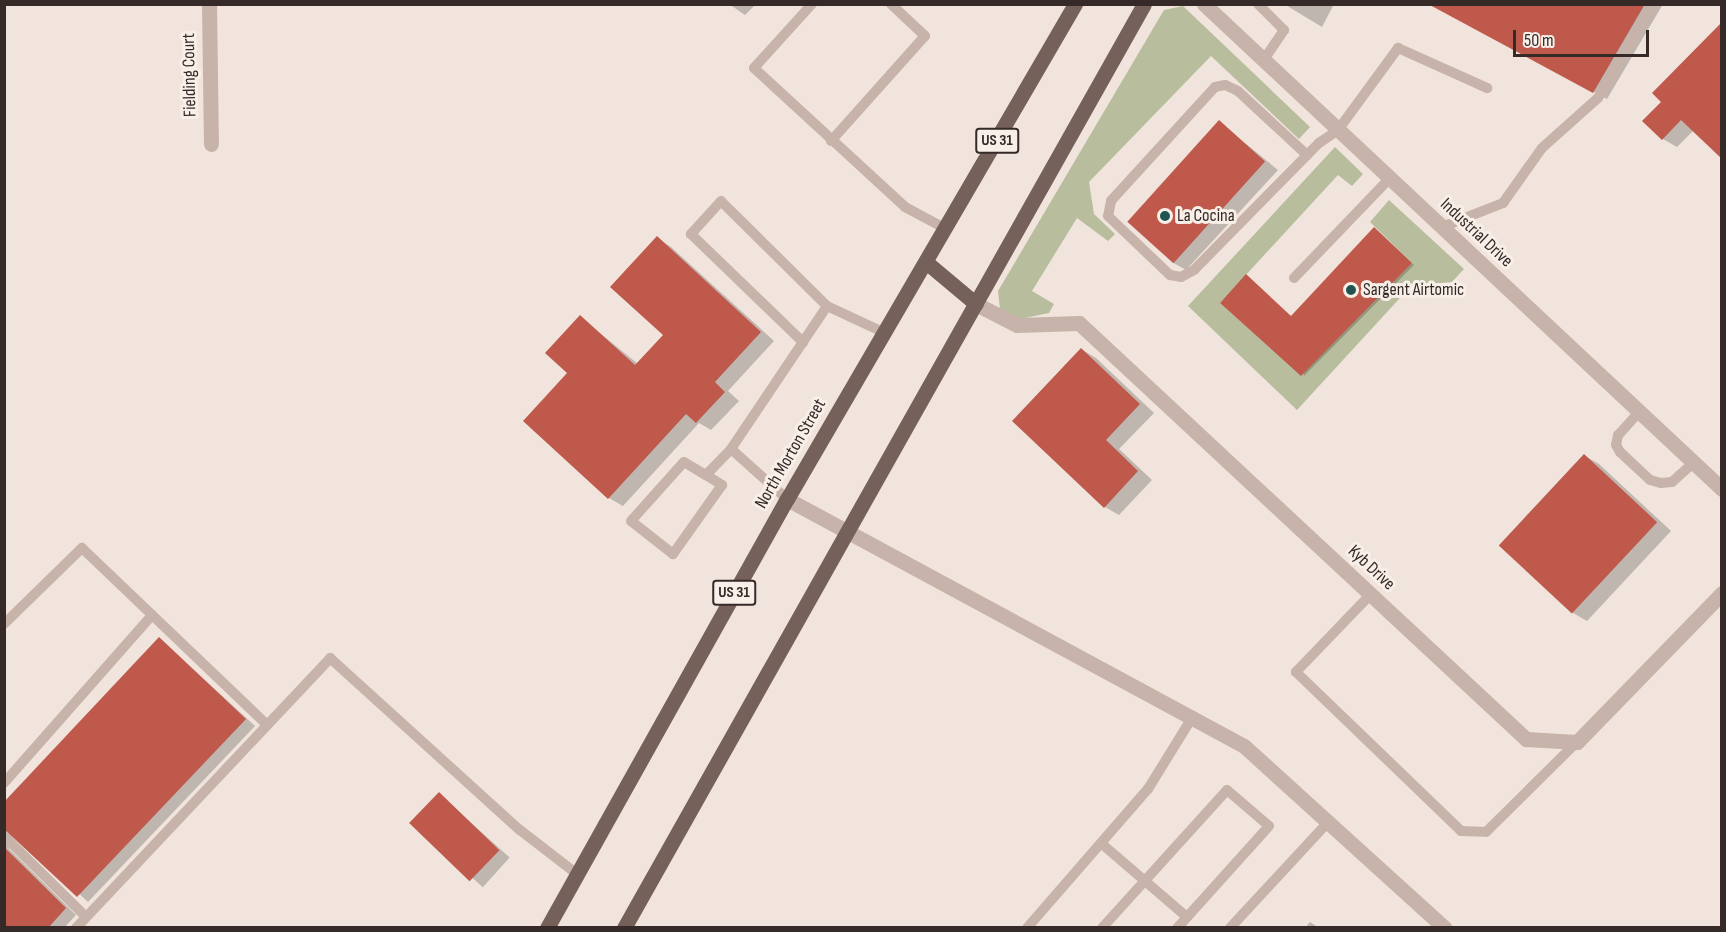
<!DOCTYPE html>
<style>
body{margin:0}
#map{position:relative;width:1726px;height:932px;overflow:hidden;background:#f0e4dc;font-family:"Sofia Sans Condensed",sans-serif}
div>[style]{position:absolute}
.green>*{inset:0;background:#b8be9d}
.shadow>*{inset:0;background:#0003;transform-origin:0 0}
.building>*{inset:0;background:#be594c;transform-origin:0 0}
.lane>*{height:10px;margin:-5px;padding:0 5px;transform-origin:5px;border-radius:5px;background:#c7b3a9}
.street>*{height:15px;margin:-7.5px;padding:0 7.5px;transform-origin:7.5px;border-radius:7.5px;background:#c7b3a9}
.primary>*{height:15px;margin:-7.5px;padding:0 7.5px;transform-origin:7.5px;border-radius:7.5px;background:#76605a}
.dots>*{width:16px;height:16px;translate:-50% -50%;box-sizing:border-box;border:3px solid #f8efe8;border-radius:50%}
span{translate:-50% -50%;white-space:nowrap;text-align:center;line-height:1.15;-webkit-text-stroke:6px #f8efe8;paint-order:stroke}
.shield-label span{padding:2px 4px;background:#f8efe8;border:2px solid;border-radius:4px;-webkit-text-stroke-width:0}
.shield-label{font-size:16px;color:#352a28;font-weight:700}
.street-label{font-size:18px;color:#352a28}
.poi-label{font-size:18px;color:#352a28}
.left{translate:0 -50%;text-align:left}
.frame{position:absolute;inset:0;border:6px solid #352a28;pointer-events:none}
.scale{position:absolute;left:1513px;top:30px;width:136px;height:27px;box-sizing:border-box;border:3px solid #352a28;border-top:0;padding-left:8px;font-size:18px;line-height:21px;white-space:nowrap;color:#352a28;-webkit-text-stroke:4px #f8efe8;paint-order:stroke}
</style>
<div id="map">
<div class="green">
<div style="clip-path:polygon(1183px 6px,1310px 127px,1299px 139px,1211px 56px,1089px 182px,1094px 214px,1115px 234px,1108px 241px,1077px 218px,1032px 291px,1054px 304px,1049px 313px,1015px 320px,1000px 309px,998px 291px,1164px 10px)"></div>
<div style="clip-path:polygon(1335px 147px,1363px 174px,1352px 186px,1338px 175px,1220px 303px,1301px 375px,1412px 263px,1370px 222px,1389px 200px,1464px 269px,1452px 282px,1411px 286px,1297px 410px,1188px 306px)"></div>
</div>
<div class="shadow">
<div style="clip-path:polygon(729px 4px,756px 4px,745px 15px)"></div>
<div style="clip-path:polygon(1284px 4px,1334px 4px,1322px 27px)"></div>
<div style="clip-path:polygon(1431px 4px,1663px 4px,1607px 99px)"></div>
<div style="clip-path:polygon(1663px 102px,1694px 130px,1677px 147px,1663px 139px)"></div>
<div style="clip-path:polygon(1219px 122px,1278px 170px,1186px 270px,1172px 262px)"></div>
<div style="clip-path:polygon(1377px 231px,1414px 265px,1304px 376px,1292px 317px)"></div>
<div style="clip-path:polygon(657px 238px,671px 247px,774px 341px,728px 391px,739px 401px,711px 430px,699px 423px,623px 506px,609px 498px,525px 421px,569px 373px,580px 317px,638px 364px,665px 335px)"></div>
<div style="clip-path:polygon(1081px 349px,1096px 358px,1154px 413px,1119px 449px,1152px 480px,1119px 515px,1105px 507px)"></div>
<div style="clip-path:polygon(1585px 456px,1599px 464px,1671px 531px,1587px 621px,1573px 613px)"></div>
<div style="clip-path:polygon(160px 639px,255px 726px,88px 902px,17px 836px,8px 837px,9px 849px,76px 915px,64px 928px,4px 928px,4px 804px)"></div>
<div style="left:439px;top:794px;width:95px;height:40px;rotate:42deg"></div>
<div style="clip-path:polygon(1310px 922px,1319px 928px,1305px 928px)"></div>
</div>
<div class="building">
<div style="clip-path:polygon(1428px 4px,1645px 4px,1593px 93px)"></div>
<div style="clip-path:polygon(1722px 22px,1722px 159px,1681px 120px,1662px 140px,1642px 121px,1661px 102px,1652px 93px)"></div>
<div style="left:1219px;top:120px;width:62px;height:137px;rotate:42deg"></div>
<div style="clip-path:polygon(1374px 227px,1412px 263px,1301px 376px,1220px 303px,1246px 274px,1291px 316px)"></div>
<div style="clip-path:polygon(657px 236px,761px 332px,715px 382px,725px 392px,696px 423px,686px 414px,608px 499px,523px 421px,567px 373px,545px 353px,580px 315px,635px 365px,663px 335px,610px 287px)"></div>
<div style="clip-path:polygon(1081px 348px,1140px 404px,1106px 440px,1138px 471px,1104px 508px,1012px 421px)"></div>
<div style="left:1584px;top:454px;width:100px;height:125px;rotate:43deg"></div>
<div style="clip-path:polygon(159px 637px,246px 719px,77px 897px,4px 829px,4px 802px)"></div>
<div style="left:439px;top:792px;width:84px;height:43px;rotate:44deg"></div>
<div style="clip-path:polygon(4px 847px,66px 908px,49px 927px,4px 927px)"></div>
</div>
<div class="lane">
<div style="left:812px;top:4px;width:86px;rotate:132.2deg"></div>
<div style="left:754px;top:68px;width:205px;rotate:42.6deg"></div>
<div style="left:905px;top:207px;width:47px;rotate:28.2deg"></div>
<div style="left:1258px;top:4px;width:37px;rotate:45deg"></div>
<div style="left:1284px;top:30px;width:36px;rotate:124deg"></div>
<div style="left:831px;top:141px;width:141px;rotate:-48.2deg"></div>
<div style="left:925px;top:36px;width:47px;rotate:-136.7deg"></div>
<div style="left:1307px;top:155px;width:94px;rotate:-137.2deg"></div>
<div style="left:1238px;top:91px;width:14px;rotate:-155deg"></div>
<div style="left:1225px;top:85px;width:10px;rotate:169deg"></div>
<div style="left:1215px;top:87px;width:154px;rotate:132.4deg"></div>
<div style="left:1111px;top:201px;width:15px;rotate:101deg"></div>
<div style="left:1108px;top:216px;width:86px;rotate:43.6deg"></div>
<div style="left:1170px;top:275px;width:11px;rotate:10deg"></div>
<div style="left:1181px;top:277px;width:15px;rotate:-28deg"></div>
<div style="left:1194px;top:270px;width:161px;rotate:-45.5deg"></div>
<div style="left:1307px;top:155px;width:17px;rotate:-45deg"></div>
<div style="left:1319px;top:143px;width:23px;rotate:-34deg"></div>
<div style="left:1338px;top:130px;width:102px;rotate:-53.8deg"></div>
<div style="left:1398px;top:48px;width:98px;rotate:24.2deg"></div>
<div style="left:1442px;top:227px;width:66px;rotate:-21.5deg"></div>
<div style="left:1503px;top:203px;width:67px;rotate:-54.7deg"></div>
<div style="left:1542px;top:148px;width:75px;rotate:-41.8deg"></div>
<div style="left:1598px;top:98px;width:109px;rotate:-59.2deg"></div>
<div style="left:1294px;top:278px;width:139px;rotate:-46.2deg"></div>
<div style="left:827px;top:306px;width:64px;rotate:25deg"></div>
<div style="left:1639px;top:412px;width:31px;rotate:132deg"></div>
<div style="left:1618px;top:435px;width:10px;rotate:101deg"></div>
<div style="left:1616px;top:445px;width:8px;rotate:60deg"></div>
<div style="left:1620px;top:452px;width:41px;rotate:43deg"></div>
<div style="left:1650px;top:480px;width:11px;rotate:15deg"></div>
<div style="left:1661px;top:483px;width:11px;rotate:-5deg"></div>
<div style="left:1672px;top:482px;width:28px;rotate:-42deg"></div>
<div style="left:706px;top:475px;width:19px;rotate:32deg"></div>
<div style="left:722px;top:485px;width:85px;rotate:125.4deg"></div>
<div style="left:673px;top:554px;width:53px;rotate:-141.8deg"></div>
<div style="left:631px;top:521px;width:79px;rotate:-48.1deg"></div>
<div style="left:684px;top:462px;width:26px;rotate:31deg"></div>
<div style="left:706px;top:475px;width:36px;rotate:-46deg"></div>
<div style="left:787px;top:499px;width:75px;rotate:-138.2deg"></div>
<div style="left:731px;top:449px;width:172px;rotate:-56.1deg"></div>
<div style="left:827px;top:306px;width:149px;rotate:-135.3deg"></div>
<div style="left:721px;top:201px;width:45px;rotate:132.3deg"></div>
<div style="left:691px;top:234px;width:156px;rotate:44deg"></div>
<div style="left:1370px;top:595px;width:107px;rotate:133.9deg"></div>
<div style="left:1296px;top:672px;width:229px;rotate:43.9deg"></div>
<div style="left:1461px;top:831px;width:25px;rotate:2deg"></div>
<div style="left:1486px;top:832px;width:128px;rotate:-44.7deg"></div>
<div style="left:4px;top:624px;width:109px;rotate:-44.3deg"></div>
<div style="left:82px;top:548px;width:256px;rotate:43.7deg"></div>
<div style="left:4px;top:783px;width:224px;rotate:-48.6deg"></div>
<div style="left:4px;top:836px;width:115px;rotate:44.6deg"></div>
<div style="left:1102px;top:844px;width:112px;rotate:40.7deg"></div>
<div style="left:76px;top:928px;width:371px;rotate:-46.7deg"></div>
<div style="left:330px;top:658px;width:256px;rotate:42.2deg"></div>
<div style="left:520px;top:830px;width:72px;rotate:37.7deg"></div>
<div style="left:1027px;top:928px;width:184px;rotate:-49deg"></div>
<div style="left:1148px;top:789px;width:86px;rotate:-58.3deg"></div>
<div style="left:1102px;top:928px;width:186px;rotate:-47.8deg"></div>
<div style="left:1227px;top:790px;width:55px;rotate:40.6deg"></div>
<div style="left:1269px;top:826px;width:137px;rotate:132deg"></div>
<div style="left:1230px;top:928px;width:146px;rotate:-47.2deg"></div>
</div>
<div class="street">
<div style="left:209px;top:4px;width:140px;rotate:89.2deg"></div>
<div style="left:1204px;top:4px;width:710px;rotate:43.12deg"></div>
<div style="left:976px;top:304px;width:46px;rotate:27.1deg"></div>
<div style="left:1017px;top:325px;width:62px;rotate:-1.8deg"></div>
<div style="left:1079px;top:323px;width:611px;rotate:42.94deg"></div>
<div style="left:1526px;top:739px;width:51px;rotate:3.4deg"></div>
<div style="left:1577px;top:742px;width:208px;rotate:-45.8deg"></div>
<div style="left:787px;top:499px;width:519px;rotate:28.39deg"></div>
<div style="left:1244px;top:746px;width:271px;rotate:42.2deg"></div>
</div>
<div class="primary">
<div style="left:926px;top:262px;width:65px;rotate:40deg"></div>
<div style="left:547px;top:928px;width:492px;rotate:-60.8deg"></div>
<div style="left:787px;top:499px;width:573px;rotate:-59.81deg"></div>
<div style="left:624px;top:928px;width:1060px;rotate:-60.63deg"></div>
</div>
<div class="dots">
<div style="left:1165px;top:216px;background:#215450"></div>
<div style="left:1351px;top:290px;background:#215450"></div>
</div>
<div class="shield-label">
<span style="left:997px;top:141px">US 31</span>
<span style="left:734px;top:593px">US 31</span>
</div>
<div class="street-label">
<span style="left:190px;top:75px;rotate:-91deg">Fielding Court</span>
<span style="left:1476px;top:233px;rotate:43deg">Industrial Drive</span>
<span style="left:791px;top:454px;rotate:-60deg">North Morton Street</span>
<span style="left:1371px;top:568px;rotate:43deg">Kyb Drive</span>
</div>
<div class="poi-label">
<span class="left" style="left:1177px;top:216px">La Cocina</span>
<span class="left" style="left:1363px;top:290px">Sargent Airtomic</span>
</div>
<div class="frame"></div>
<div class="scale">50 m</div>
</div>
